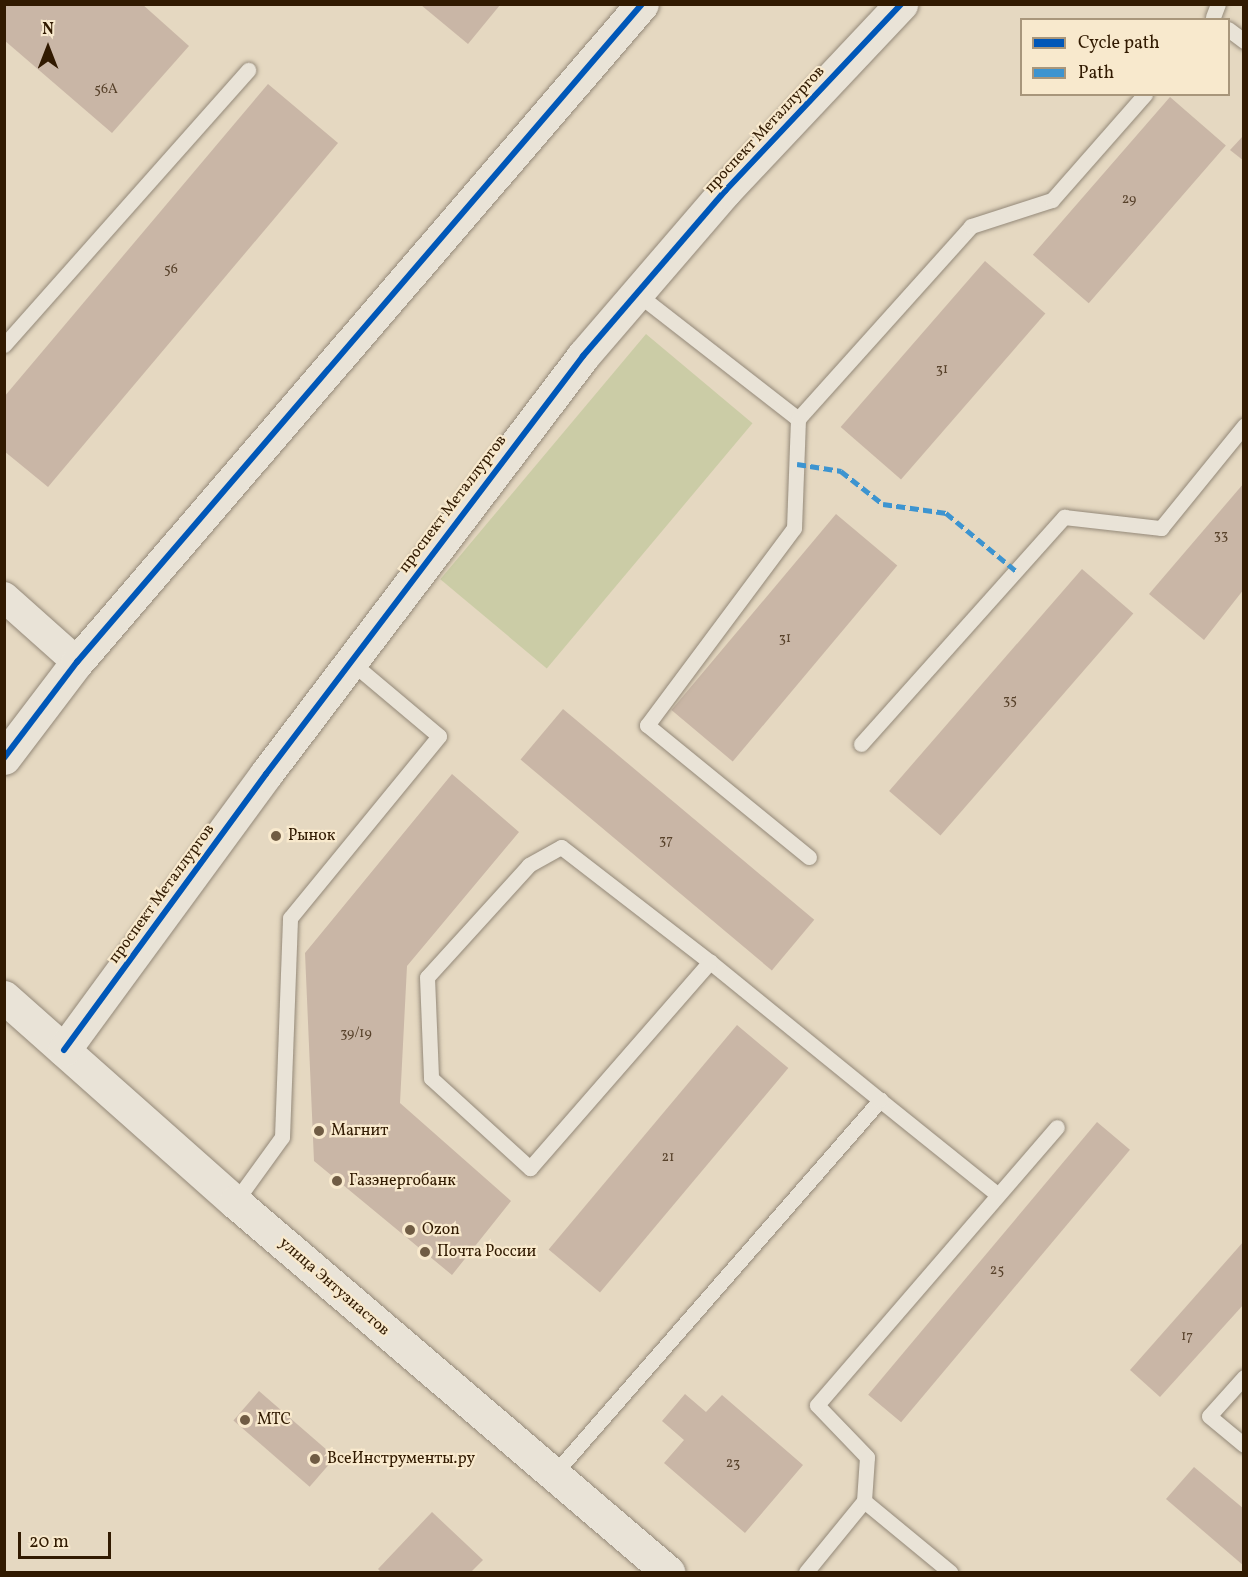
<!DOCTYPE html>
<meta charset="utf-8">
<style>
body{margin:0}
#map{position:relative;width:1248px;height:1577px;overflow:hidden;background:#e5d8c1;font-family:Vollkorn,serif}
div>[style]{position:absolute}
.green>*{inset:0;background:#cbcca6;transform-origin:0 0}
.building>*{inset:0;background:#c9b6a6;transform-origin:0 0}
.roads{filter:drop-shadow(0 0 2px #948979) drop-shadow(0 0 2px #948979)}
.lane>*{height:15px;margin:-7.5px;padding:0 7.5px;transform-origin:7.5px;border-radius:7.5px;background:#e9e3d7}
.street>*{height:30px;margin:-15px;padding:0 15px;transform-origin:15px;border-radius:15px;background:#e9e3d7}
.secondary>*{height:33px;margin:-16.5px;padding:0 16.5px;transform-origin:16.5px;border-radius:16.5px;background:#e9e3d7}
.quiet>*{height:4.5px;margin-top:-2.25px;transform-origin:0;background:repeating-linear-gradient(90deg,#3d94d0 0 9px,transparent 0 13.5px)}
.cycleway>*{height:6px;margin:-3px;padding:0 3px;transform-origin:3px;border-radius:3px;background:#0057b8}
.dots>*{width:16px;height:16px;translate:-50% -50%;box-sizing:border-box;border:3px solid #f8e9cd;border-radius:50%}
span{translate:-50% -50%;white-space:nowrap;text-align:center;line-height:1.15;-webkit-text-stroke:4.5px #f8e9cd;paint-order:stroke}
.number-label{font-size:14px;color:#57412a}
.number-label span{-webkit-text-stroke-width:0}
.street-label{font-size:16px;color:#311a01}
.poi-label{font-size:16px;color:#311a01}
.left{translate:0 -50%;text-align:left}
.frame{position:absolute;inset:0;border:6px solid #311a01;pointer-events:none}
.legend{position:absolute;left:1020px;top:18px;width:210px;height:78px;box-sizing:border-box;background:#f8e9cd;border:2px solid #a8967b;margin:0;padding:8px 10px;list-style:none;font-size:18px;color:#311a01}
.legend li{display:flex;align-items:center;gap:12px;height:30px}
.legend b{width:30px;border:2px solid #a8967b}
.north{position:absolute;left:18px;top:18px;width:60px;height:60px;-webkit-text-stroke:4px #f8e9cd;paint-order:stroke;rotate:0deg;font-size:16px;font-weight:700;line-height:24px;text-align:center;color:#311a01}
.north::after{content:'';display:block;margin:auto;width:21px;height:27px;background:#311a01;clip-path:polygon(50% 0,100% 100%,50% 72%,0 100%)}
.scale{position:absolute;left:18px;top:1532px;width:93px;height:27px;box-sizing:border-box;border:3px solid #311a01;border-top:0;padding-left:8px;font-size:18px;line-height:21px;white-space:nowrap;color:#311a01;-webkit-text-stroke:4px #f8e9cd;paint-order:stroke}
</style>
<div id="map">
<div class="green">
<div style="left:646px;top:334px;width:139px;height:320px;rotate:40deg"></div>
</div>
<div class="building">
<div style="clip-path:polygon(4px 4px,142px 4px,189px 46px,112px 133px,4px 40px)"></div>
<div style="clip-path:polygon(421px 5px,500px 5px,468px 44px)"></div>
<div style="clip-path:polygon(268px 84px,338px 143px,48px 487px,4px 451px,4px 397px)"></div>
<div style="left:1170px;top:97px;width:74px;height:209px;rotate:41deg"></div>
<div style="clip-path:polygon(1244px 135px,1244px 161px,1230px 150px)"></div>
<div style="left:985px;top:261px;width:80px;height:220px;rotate:41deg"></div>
<div style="clip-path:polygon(1244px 483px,1244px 589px,1204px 640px,1149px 594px)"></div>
<div style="left:836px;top:514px;width:80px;height:256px;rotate:40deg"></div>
<div style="left:1082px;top:569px;width:68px;height:294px;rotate:41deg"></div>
<div style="left:563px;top:709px;width:328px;height:66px;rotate:40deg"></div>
<div style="clip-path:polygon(452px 774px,519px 832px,407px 966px,400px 1103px,511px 1201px,452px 1275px,314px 1161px,305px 953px)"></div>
<div style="left:737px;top:1025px;width:67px;height:293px;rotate:40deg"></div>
<div style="left:1097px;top:1122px;width:43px;height:356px;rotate:40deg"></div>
<div style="clip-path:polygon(1244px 1241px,1244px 1304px,1160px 1397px,1130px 1370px)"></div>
<div style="left:259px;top:1391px;width:101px;height:39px;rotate:41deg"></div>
<div style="clip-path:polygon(685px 1394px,706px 1412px,722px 1395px,803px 1465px,745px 1533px,664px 1463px,684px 1440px,662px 1421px)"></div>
<div style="clip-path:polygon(1194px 1467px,1244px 1509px,1244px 1566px,1166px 1499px)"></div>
<div style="clip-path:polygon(432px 1512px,483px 1560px,471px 1572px,381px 1572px,378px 1569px)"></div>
</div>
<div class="roads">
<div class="lane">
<div style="left:1213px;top:17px;width:14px;rotate:-69deg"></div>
<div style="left:1228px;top:29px;width:20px;rotate:37deg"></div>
<div style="left:635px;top:292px;width:207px;rotate:37.9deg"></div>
<div style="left:798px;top:419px;width:109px;rotate:92.1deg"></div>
<div style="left:794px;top:528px;width:246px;rotate:126.7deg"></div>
<div style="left:647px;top:725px;width:209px;rotate:39.2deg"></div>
<div style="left:4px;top:345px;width:368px;rotate:-48.4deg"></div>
<div style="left:798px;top:419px;width:259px;rotate:-48.1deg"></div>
<div style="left:971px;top:226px;width:85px;rotate:-17.8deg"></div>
<div style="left:1052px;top:200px;width:141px;rotate:-48.7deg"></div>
<div style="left:861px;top:744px;width:305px;rotate:-48.2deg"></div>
<div style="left:1064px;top:517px;width:98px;rotate:6.5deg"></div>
<div style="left:1161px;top:528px;width:132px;rotate:-50.9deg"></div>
<div style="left:880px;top:1100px;width:151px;rotate:38.8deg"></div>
<div style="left:235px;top:1202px;width:80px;rotate:-54.1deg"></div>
<div style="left:282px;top:1137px;width:219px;rotate:-87.9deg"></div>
<div style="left:290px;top:918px;width:235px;rotate:-50.7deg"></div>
<div style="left:439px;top:736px;width:115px;rotate:-139.9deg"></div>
<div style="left:1244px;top:1377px;width:52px;rotate:131.9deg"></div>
<div style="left:1209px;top:1416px;width:45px;rotate:39.6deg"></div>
<div style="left:553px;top:1475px;width:498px;rotate:-48.9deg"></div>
<div style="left:880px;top:1100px;width:219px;rotate:-140.9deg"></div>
<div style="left:710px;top:962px;width:188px;rotate:-142.3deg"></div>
<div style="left:561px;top:847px;width:37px;rotate:151deg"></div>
<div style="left:529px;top:865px;width:151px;rotate:132.3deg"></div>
<div style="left:427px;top:977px;width:101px;rotate:87.7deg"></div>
<div style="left:431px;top:1078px;width:134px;rotate:42.3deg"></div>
<div style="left:530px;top:1168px;width:274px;rotate:-48.9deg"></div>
<div style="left:864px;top:1501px;width:112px;rotate:39.5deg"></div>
<div style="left:806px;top:1572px;width:92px;rotate:-50.8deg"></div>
<div style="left:864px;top:1501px;width:44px;rotate:-86.1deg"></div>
<div style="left:867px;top:1457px;width:72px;rotate:-133.9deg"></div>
<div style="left:817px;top:1405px;width:367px;rotate:-49.2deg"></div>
</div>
<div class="street">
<div style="left:4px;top:597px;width:98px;rotate:41.7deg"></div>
</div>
<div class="secondary">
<div style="left:4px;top:758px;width:121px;rotate:-52.8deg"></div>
<div style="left:77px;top:662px;width:867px;rotate:-49.35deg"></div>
<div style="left:4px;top:997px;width:309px;rotate:41.6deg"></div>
<div style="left:235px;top:1202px;width:570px;rotate:40.51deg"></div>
<div style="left:64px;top:1050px;width:342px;rotate:-53.8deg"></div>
<div style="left:266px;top:774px;width:525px;rotate:-52.82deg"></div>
<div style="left:583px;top:356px;width:218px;rotate:-49.3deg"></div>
<div style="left:725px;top:191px;width:257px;rotate:-46.7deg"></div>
</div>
</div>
<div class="quiet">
<div style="left:797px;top:464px;width:45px;rotate:9deg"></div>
<div style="left:841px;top:471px;width:53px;rotate:38.2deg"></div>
<div style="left:883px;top:504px;width:64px;rotate:8.1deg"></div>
<div style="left:946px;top:513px;width:91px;rotate:39.6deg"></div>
</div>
<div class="cycleway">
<div style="left:4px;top:758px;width:121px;rotate:-52.8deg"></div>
<div style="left:77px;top:662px;width:867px;rotate:-49.35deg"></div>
<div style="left:64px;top:1050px;width:342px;rotate:-53.8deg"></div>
<div style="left:266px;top:774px;width:525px;rotate:-52.82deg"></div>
<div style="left:583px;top:356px;width:218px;rotate:-49.3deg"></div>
<div style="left:725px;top:191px;width:257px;rotate:-46.7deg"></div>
</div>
<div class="dots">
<div style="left:276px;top:836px;background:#705c44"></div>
<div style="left:319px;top:1131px;background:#705c44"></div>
<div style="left:337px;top:1181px;background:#705c44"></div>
<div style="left:410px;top:1230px;background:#705c44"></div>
<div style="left:425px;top:1252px;background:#705c44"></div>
<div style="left:245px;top:1420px;background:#705c44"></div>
<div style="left:315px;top:1459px;background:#705c44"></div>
</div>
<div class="number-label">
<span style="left:106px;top:90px">56А</span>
<span style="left:1129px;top:200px">29</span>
<span style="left:171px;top:270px">56</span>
<span style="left:942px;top:370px">31</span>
<span style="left:1221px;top:536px">33</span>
<span style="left:785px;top:639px">31</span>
<span style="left:1010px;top:701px">35</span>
<span style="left:666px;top:841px">37</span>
<span style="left:356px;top:1034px">39/19</span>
<span style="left:668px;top:1158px">21</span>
<span style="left:997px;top:1271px">25</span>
<span style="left:1187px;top:1337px">17</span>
<span style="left:733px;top:1464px">23</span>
</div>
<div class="street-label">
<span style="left:765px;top:130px;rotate:-47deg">проспект Металлургов</span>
<span style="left:453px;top:504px;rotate:-53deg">проспект Металлургов</span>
<span style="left:162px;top:894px;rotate:-54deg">проспект Металлургов</span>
<span style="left:334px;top:1287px;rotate:41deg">улица Энтузиастов</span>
</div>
<div class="poi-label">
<span class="left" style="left:288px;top:836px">Рынок</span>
<span class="left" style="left:331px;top:1131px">Магнит</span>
<span class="left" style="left:349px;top:1181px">Газэнергобанк</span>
<span class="left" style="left:422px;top:1230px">Ozon</span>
<span class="left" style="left:437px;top:1252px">Почта России</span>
<span class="left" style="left:257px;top:1420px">МТС</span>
<span class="left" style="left:327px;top:1459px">ВсеИнструменты.ру</span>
</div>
<div class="frame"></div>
<ul class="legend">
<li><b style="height:8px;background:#0057b8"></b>Cycle path</li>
<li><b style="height:8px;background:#3d94d0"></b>Path</li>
</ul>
<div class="north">N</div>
<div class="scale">20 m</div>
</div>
